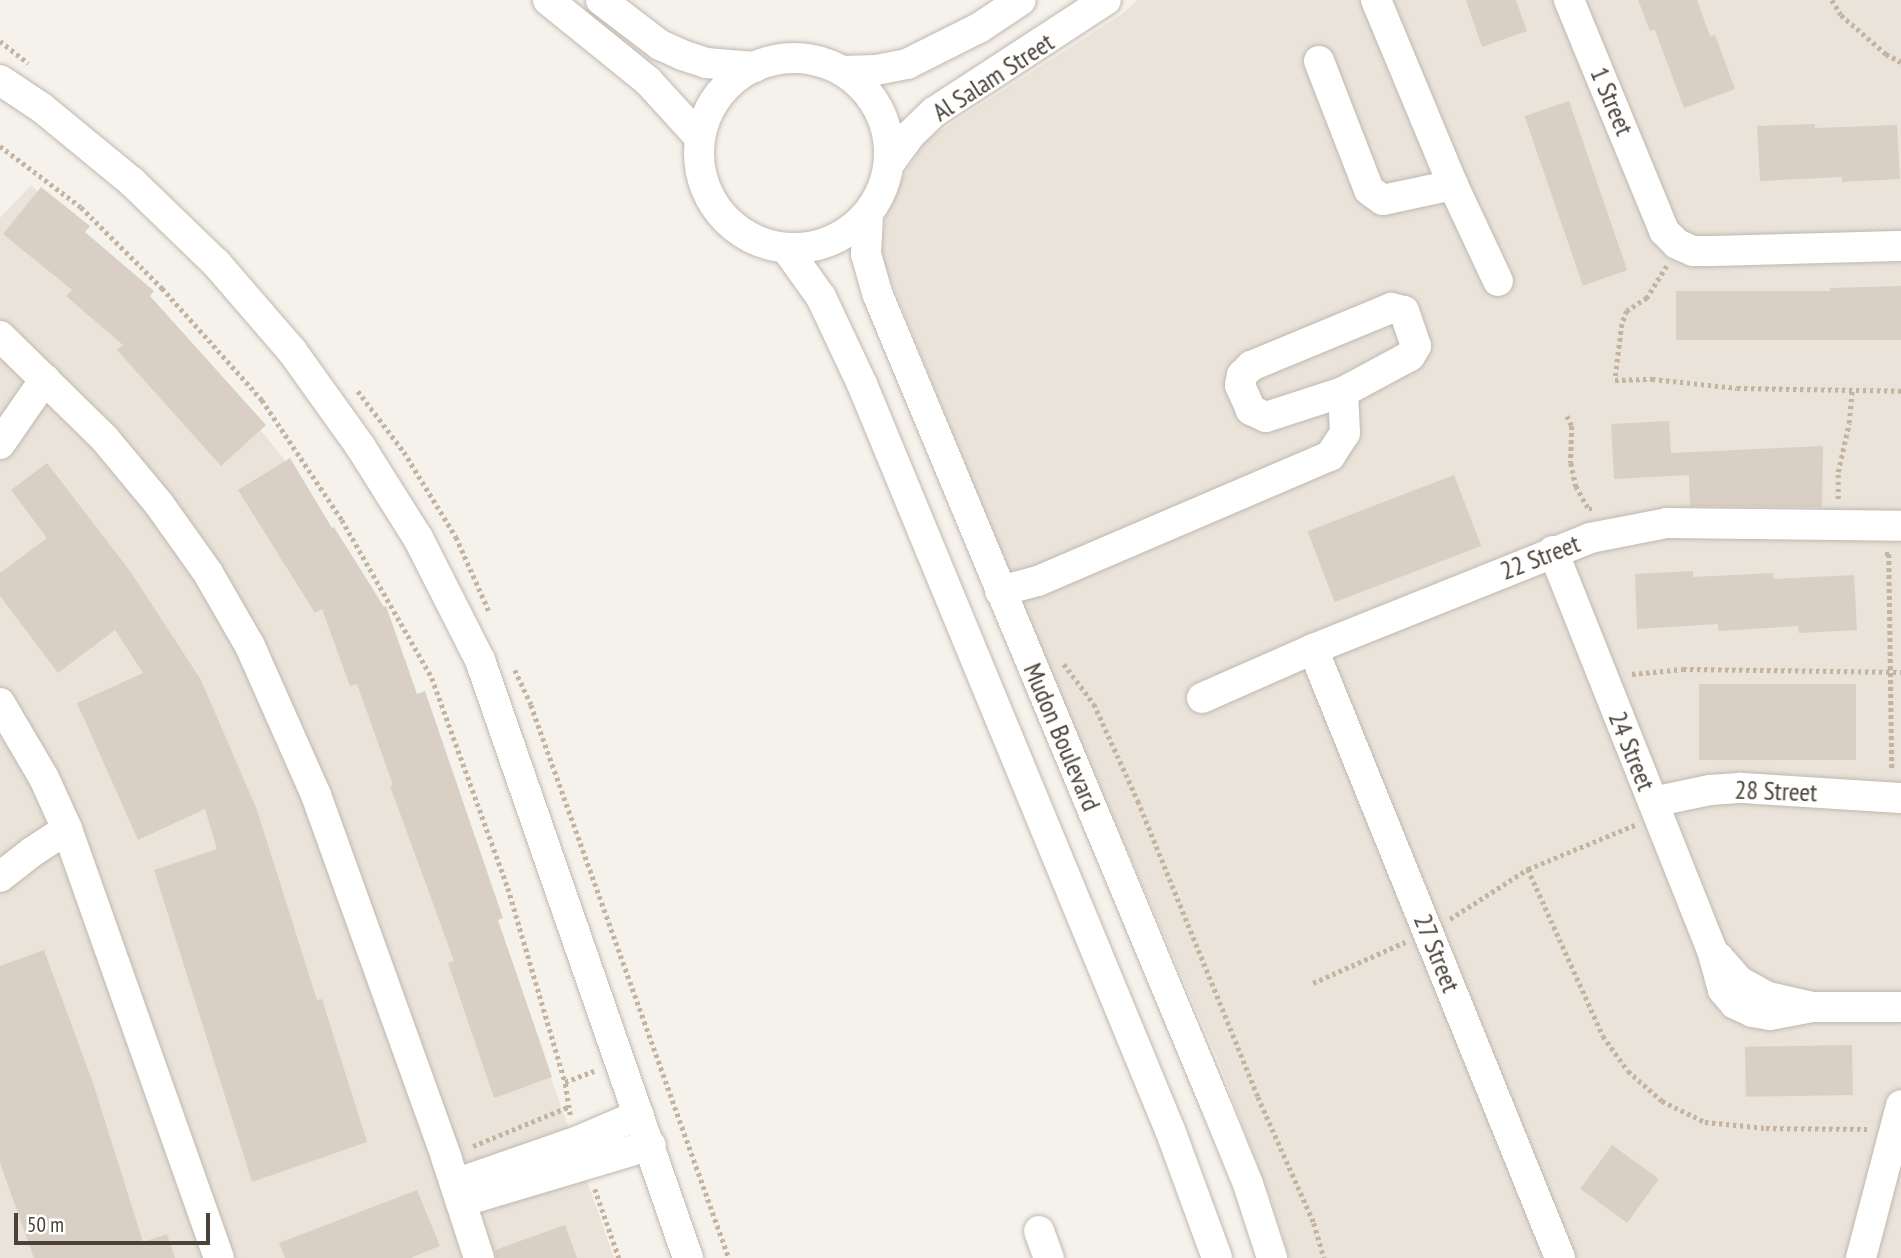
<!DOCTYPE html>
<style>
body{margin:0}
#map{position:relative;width:1901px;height:1258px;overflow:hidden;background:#f5f1eb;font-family:"PT Sans Narrow",sans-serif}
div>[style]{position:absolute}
.residential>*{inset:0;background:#e9e3da}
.building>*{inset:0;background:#dacfc4;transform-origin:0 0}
.path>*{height:4.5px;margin-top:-2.25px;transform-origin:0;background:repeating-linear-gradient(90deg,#c3b39f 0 3.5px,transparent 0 7px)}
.roads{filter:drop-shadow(0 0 2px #c1b8ae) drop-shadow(0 0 2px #c1b8ae)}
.minor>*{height:30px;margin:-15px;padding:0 15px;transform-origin:15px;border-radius:15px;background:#fff}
.minor>.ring{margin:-15px;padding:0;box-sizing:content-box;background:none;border:30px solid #fff;border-radius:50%}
span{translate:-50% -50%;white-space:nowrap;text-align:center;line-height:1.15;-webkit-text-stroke:5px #fff;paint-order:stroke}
.street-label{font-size:26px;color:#4a4239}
.scale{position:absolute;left:14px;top:1213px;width:196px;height:32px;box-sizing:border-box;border:4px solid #4a4239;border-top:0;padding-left:9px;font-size:21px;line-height:24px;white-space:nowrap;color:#4a4239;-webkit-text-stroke:5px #fff;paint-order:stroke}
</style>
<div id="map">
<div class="residential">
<div style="clip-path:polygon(1137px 0,1901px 0,1901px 1258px,1289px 1258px,1273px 1205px,1218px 1060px,1041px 650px,879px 252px,887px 213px,902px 178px,926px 140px,1122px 14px)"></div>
<div style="clip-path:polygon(31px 185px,176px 326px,301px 480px,405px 660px,614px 1258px,0 1258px,0 218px)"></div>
</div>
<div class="building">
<div style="clip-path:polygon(1466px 0,1516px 0,1527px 31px,1482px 47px)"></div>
<div style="clip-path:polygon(1638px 0,1697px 0,1710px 36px,1715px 35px,1735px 89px,1684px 108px,1655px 30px,1650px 31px)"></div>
<div style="left:1569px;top:101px;width:179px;height:47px;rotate:71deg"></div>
<div style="clip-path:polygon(1815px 124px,1815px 128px,1897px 125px,1900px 179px,1842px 182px,1842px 177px,1760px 181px,1757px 126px)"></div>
<div style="clip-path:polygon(41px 187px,90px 226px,85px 232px,154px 291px,150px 296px,266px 425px,221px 466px,117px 350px,123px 345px,66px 296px,72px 290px,3px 234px)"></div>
<div style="clip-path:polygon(1901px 286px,1901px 340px,1676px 340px,1676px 291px,1830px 291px,1830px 288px)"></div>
<div style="clip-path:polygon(1669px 421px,1671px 453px,1823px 446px,1822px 507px,1690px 506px,1689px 475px,1614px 479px,1611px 424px)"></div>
<div style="clip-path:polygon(290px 458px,332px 528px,334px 527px,384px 607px,386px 606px,417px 694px,425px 691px,503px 918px,498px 920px,552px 1077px,494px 1098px,448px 963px,454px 961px,390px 786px,393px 785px,357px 684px,350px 686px,322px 609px,315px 613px,238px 490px)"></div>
<div style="clip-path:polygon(47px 463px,130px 571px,201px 680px,257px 810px,317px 1000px,322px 999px,367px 1142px,252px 1182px,154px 870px,217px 849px,205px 809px,138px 840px,77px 703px,143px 673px,115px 630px,58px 673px,0 596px,0 573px,47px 538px,11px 490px)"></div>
<div style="left:1454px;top:475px;width:76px;height:157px;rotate:69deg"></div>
<div style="clip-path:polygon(1693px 571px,1693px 577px,1773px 573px,1774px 579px,1854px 575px,1857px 630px,1799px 633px,1798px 626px,1718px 631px,1718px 624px,1637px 629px,1635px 574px)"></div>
<div style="left:1699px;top:684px;width:157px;height:76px"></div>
<div style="clip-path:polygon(44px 950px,93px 1083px,143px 1242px,167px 1234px,175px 1258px,34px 1258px,0 1163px,0 966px)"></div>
<div style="left:1852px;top:1045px;width:50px;height:107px;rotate:89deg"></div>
<div style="left:1612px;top:1145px;width:58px;height:54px;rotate:36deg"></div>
<div style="clip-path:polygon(417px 1190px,440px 1246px,410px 1258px,285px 1258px,279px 1243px)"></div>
<div style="clip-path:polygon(565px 1225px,577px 1258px,496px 1258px,495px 1250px)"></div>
</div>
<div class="path">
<div style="left:1832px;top:0;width:17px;rotate:59deg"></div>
<div style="left:1841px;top:15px;width:60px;rotate:40.9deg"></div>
<div style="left:1886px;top:54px;width:17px;rotate:28deg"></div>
<div style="left:0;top:41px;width:36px;rotate:38deg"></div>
<div style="left:0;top:146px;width:101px;rotate:37deg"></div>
<div style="left:81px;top:207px;width:115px;rotate:45deg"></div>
<div style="left:162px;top:288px;width:150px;rotate:48.2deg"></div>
<div style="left:262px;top:400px;width:144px;rotate:56.3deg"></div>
<div style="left:342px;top:520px;width:182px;rotate:60.3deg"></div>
<div style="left:432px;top:678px;width:223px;rotate:70.1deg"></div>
<div style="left:508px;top:888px;width:202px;rotate:73.6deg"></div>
<div style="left:1667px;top:266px;width:38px;rotate:122deg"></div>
<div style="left:1647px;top:298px;width:24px;rotate:147deg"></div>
<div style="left:1627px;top:311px;width:14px;rotate:111deg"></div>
<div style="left:1622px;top:324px;width:56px;rotate:97.1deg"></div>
<div style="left:1615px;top:380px;width:37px;rotate:-2deg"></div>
<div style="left:1652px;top:379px;width:85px;rotate:6deg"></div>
<div style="left:1737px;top:388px;width:164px;rotate:1deg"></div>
<div style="left:358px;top:391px;width:76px;rotate:53deg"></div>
<div style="left:404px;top:452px;width:100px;rotate:58.5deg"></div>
<div style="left:456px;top:537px;width:81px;rotate:66deg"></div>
<div style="left:1567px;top:416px;width:11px;rotate:63deg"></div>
<div style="left:1572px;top:426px;width:37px;rotate:92deg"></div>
<div style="left:1571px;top:463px;width:24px;rotate:78deg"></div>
<div style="left:1576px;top:486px;width:26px;rotate:61deg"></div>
<div style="left:1589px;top:509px;width:3px"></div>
<div style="left:1838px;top:499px;width:27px;rotate:-90deg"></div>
<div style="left:1838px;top:472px;width:50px;rotate:-77.3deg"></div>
<div style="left:1849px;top:423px;width:33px;rotate:-85deg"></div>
<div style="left:1885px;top:554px;width:4px"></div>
<div style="left:1889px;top:554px;width:216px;rotate:89.2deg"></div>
<div style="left:1064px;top:664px;width:50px;rotate:53.1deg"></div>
<div style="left:1094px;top:704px;width:107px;rotate:65.6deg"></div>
<div style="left:1138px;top:801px;width:319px;rotate:67.9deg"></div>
<div style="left:1258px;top:1097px;width:138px;rotate:66deg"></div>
<div style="left:1314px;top:1223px;width:36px;rotate:74deg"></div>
<div style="left:515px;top:670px;width:38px;rotate:65deg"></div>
<div style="left:531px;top:705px;width:587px;rotate:70.3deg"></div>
<div style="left:1632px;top:674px;width:51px;rotate:-5.6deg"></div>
<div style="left:1683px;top:669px;width:218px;rotate:0.8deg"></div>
<div style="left:1528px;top:869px;width:183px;rotate:65.8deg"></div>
<div style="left:1603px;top:1036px;width:43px;rotate:54.5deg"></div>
<div style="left:1628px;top:1071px;width:45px;rotate:41.4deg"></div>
<div style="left:1662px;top:1101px;width:48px;rotate:26deg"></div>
<div style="left:1705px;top:1122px;width:61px;rotate:5.6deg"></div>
<div style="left:1766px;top:1128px;width:101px;rotate:0.6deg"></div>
<div style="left:1450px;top:919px;width:93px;rotate:-32.7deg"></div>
<div style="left:1528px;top:869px;width:116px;rotate:-22.4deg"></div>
<div style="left:1313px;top:983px;width:101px;rotate:-24deg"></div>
<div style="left:570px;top:1115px;width:33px;rotate:-99deg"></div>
<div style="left:565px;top:1082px;width:31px;rotate:-21deg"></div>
<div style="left:473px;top:1146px;width:103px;rotate:-22.3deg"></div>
<div style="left:595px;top:1189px;width:73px;rotate:70.8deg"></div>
</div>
<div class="roads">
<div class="minor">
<div style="left:548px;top:0;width:129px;rotate:39deg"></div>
<div style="left:648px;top:81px;width:77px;rotate:47.6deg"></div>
<div style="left:601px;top:0;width:74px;rotate:37.3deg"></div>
<div style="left:660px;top:45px;width:24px;rotate:24deg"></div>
<div style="left:682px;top:55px;width:25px;rotate:18deg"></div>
<div style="left:706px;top:63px;width:49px;rotate:4.7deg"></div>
<div style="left:1376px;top:0;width:200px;rotate:67.4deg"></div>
<div style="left:1453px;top:185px;width:106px;rotate:64.9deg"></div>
<div style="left:1569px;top:0;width:250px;rotate:67.6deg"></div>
<div style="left:1664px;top:231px;width:18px;rotate:45deg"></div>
<div style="left:1677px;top:244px;width:17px;rotate:24deg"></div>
<div style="left:1693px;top:251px;width:17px"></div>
<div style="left:1710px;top:251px;width:191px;rotate:-1.5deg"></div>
<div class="ring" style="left:699px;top:58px;width:160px;height:160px"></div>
<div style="left:1319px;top:61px;width:138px;rotate:68.8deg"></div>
<div style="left:1369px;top:190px;width:17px;rotate:36deg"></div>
<div style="left:1383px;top:200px;width:72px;rotate:-12.1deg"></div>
<div style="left:844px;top:71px;width:32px;rotate:-2deg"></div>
<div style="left:876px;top:70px;width:32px;rotate:-11deg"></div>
<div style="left:907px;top:64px;width:80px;rotate:-26.6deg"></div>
<div style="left:979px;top:28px;width:50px;rotate:-33.7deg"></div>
<div style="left:0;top:80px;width:50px;rotate:33.7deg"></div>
<div style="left:42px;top:108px;width:117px;rotate:39.4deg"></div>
<div style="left:132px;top:182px;width:117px;rotate:44deg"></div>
<div style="left:216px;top:263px;width:116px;rotate:49.2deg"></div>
<div style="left:292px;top:351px;width:117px;rotate:54.4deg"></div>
<div style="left:360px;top:446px;width:109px;rotate:57.8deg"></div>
<div style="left:418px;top:538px;width:137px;rotate:63.1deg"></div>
<div style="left:480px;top:660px;width:633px;rotate:70.82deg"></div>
<div style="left:889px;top:164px;width:34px;rotate:-54deg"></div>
<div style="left:909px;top:136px;width:35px;rotate:-44deg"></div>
<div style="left:934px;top:112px;width:205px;rotate:-33.1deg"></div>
<div style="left:868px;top:214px;width:40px;rotate:92.9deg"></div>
<div style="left:866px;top:254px;width:41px;rotate:74.2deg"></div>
<div style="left:877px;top:293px;width:883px;rotate:67.36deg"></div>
<div style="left:1217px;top:1108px;width:82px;rotate:67.8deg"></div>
<div style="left:1248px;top:1184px;width:78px;rotate:72deg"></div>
<div style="left:786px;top:248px;width:60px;rotate:54.5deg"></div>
<div style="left:821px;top:297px;width:96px;rotate:64.8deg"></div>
<div style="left:862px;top:384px;width:807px;rotate:67.57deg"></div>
<div style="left:1170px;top:1130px;width:136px;rotate:69.8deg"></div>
<div style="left:1391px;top:308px;width:13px;rotate:13deg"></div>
<div style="left:1404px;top:311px;width:37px;rotate:71deg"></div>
<div style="left:1416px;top:346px;width:12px;rotate:121deg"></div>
<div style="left:1410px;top:356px;width:76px;rotate:151.8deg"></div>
<div style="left:1343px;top:392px;width:81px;rotate:162deg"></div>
<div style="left:1266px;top:417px;width:17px;rotate:-155deg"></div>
<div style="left:1251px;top:410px;width:27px;rotate:-114deg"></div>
<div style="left:1240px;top:385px;width:10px;rotate:-79deg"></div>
<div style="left:1242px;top:375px;width:13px;rotate:-45deg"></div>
<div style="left:1251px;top:366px;width:152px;rotate:-22.5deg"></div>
<div style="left:0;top:336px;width:147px;rotate:44.4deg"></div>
<div style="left:105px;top:439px;width:85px;rotate:50.3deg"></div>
<div style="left:159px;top:504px;width:85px;rotate:54.6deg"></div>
<div style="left:208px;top:573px;width:84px;rotate:60.1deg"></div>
<div style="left:250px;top:646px;width:163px;rotate:66.1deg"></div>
<div style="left:316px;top:795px;width:385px;rotate:70.2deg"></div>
<div style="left:446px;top:1157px;width:106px;rotate:71.9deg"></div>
<div style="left:0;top:444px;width:79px;rotate:-55.3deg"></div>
<div style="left:1553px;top:551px;width:430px;rotate:68.3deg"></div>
<div style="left:1712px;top:950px;width:41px;rotate:74.6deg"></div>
<div style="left:1723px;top:990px;width:18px;rotate:49deg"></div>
<div style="left:1735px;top:1004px;width:19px;rotate:25deg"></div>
<div style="left:1752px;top:1012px;width:18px;rotate:9deg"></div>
<div style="left:1770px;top:1015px;width:43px;rotate:-10.8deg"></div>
<div style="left:1000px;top:591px;width:39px;rotate:-15deg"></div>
<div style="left:1038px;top:581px;width:318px;rotate:-23.2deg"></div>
<div style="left:1330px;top:456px;width:27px;rotate:-57deg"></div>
<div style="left:1345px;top:433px;width:41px;rotate:-92.8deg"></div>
<div style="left:1313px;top:649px;width:657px;rotate:67.92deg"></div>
<div style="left:1202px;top:698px;width:121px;rotate:-23.8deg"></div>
<div style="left:1313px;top:649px;width:298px;rotate:-21.8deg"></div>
<div style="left:1590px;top:538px;width:78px;rotate:-11deg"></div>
<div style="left:1667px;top:523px;width:234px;rotate:0.7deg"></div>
<div style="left:0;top:703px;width:87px;rotate:59.6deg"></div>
<div style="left:44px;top:778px;width:56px;rotate:65.7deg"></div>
<div style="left:67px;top:829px;width:455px;rotate:70.5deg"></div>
<div style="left:1653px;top:802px;width:58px;rotate:-11.9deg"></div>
<div style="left:1710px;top:790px;width:32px;rotate:-4deg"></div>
<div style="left:1742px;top:788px;width:159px;rotate:3.6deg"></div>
<div style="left:0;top:877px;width:41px;rotate:-38deg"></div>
<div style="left:32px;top:852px;width:42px;rotate:-33.3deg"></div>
<div style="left:1719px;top:958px;width:30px;rotate:49deg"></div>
<div style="left:1739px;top:981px;width:33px;rotate:29deg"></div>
<div style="left:1768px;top:997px;width:45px;rotate:12.8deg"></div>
<div style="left:1812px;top:1007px;width:89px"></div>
<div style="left:455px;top:1184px;width:130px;rotate:-19.3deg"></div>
<div style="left:578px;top:1141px;width:66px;rotate:-23.1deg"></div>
<div style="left:461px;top:1202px;width:198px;rotate:-16.7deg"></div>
<div style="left:1039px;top:1231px;width:29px;rotate:70deg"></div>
<div style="left:1861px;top:1258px;width:158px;rotate:-75.3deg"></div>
</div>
</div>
<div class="street-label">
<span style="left:993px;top:77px;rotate:-33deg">Al Salam Street</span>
<span style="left:1612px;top:101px;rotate:67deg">1 Street</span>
<span style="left:1540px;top:557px;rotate:-21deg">22 Street</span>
<span style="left:1062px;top:737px;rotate:67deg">Mudon Boulevard</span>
<span style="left:1632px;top:751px;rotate:68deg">24 Street</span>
<span style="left:1776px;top:791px;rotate:2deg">28 Street</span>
<span style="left:1437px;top:953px;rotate:68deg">27 Street</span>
</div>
<div class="scale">50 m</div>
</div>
